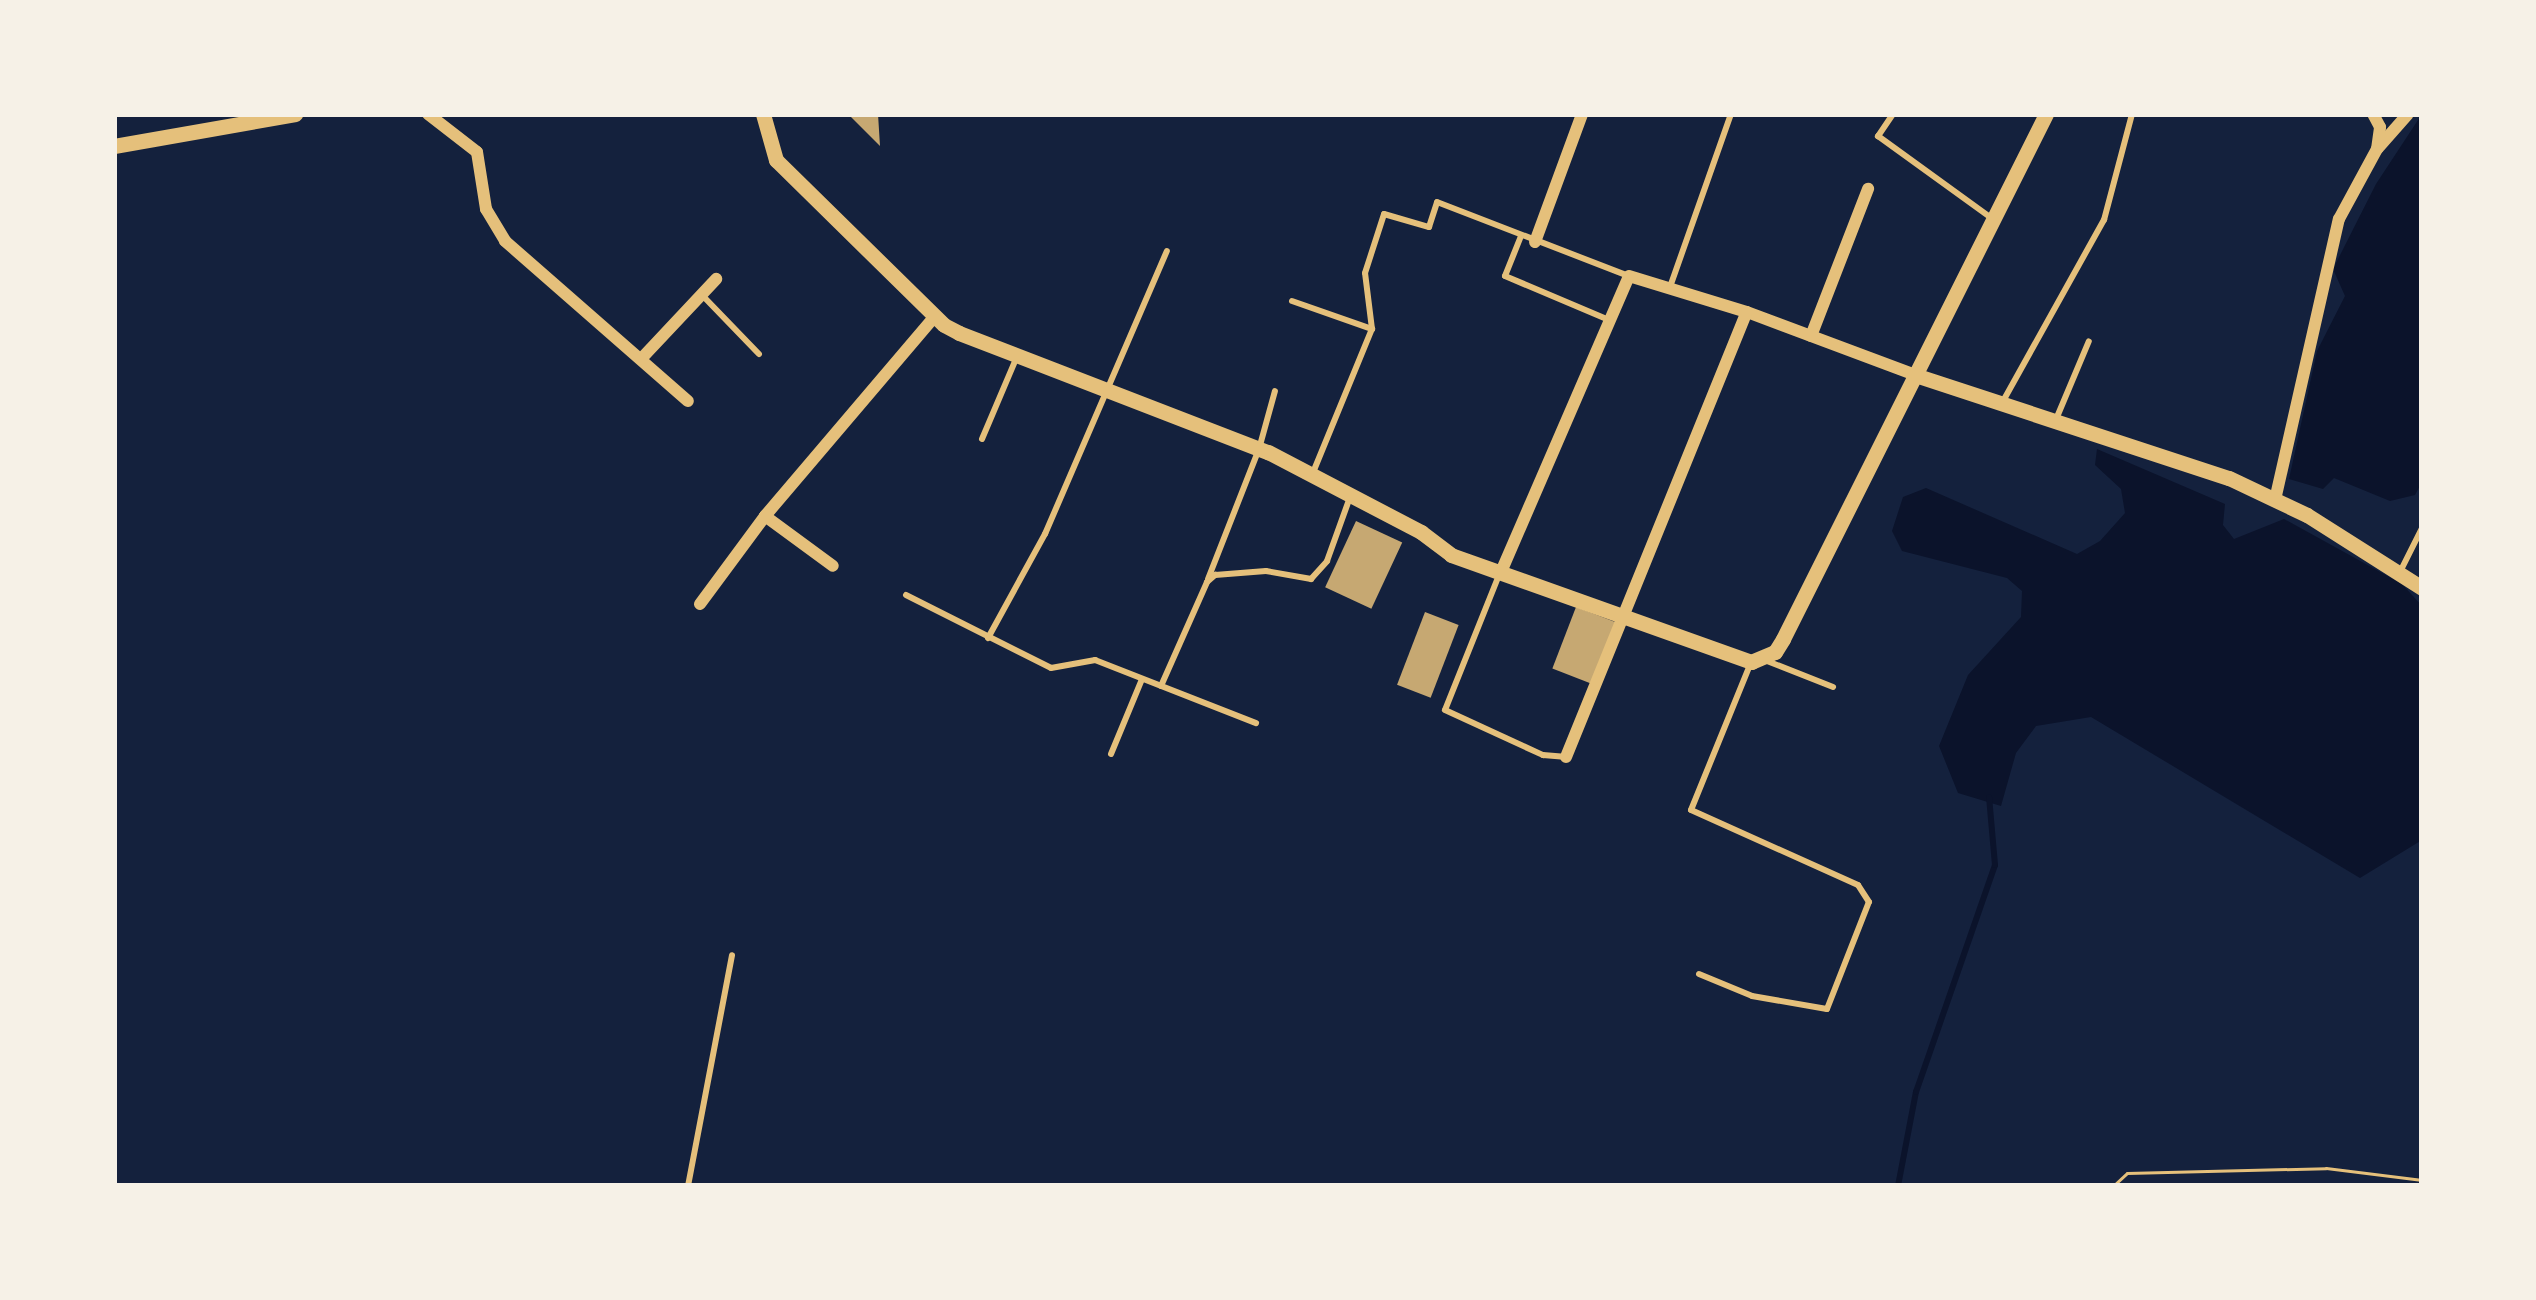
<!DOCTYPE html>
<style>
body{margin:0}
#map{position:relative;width:2536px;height:1300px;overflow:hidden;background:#14213d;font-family:"PT Sans Narrow",sans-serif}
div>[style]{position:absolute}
.water>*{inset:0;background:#0b132b}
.stream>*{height:6px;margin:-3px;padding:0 3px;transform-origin:3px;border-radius:3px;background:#0b132b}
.building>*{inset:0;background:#c6a872;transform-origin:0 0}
.path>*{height:3px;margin:-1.5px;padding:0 1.5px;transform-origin:1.5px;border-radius:1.5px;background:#e5c07b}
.service>*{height:6px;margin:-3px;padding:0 3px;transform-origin:3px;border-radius:3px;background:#e5c07b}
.minor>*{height:12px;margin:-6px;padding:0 6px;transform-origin:6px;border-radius:6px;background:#e5c07b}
.tertiary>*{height:15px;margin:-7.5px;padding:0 7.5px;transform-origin:7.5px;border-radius:7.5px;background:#e5c07b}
span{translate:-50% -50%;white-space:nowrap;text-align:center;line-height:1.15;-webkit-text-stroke:12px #f6f1e7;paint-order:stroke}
.frame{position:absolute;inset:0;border:117px solid #f6f1e7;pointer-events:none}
</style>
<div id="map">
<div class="water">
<div style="clip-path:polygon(2422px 114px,2422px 482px,2415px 495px,2390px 501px,2334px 478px,2323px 489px,2289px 479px,2317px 351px,2345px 296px,2333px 269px,2376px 184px)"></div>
<div style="clip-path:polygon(2097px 449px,2225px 504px,2223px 525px,2234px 539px,2284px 519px,2402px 584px,2422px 606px,2422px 840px,2360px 878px,2091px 717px,2036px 726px,2016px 753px,2001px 806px,1958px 793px,1939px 746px,1968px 675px,2021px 617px,2022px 591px,2007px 578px,1902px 551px,1892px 531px,1903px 497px,1926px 488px,2077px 554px,2100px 541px,2125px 513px,2121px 489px,2095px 465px)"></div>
</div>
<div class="stream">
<div style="left:1898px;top:1186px;width:96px;rotate:-79.2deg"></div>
<div style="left:1916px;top:1092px;width:240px;rotate:-70.8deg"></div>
<div style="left:1995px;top:865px;width:68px;rotate:-95deg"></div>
</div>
<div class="building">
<div style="clip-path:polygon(848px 114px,878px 114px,880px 146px)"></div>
<div style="left:1356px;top:521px;width:51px;height:73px;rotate:25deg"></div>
<div style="left:1576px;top:607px;width:42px;height:66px;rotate:21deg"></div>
<div style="left:1425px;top:612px;width:36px;height:78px;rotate:21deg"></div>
</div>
<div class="path">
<div style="left:2113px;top:1186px;width:19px;rotate:-43deg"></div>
<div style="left:2127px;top:1173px;width:199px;rotate:-1.4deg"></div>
<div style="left:2326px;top:1168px;width:97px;rotate:7.1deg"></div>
</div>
<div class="service">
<div style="left:1893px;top:114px;width:27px;rotate:124deg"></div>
<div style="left:1878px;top:136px;width:138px;rotate:35.9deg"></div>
<div style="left:1521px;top:236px;width:43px;rotate:111.8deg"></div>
<div style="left:1505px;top:276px;width:111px;rotate:22.9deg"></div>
<div style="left:1670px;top:287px;width:183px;rotate:-70.6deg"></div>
<div style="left:702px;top:295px;width:82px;rotate:46deg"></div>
<div style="left:1292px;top:301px;width:85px;rotate:19.3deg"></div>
<div style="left:2002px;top:403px;width:210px;rotate:-60.9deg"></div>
<div style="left:2104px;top:220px;width:110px;rotate:-75.2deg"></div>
<div style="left:2057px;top:417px;width:82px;rotate:-67.2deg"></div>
<div style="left:982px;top:439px;width:87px;rotate:-67deg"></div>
<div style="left:1312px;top:475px;width:158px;rotate:-67.7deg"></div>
<div style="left:1372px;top:329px;width:56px;rotate:-97.1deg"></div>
<div style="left:1365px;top:273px;width:62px;rotate:-72.1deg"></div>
<div style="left:1384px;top:214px;width:47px;rotate:16.1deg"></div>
<div style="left:1429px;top:227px;width:26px;rotate:-72deg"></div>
<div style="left:1437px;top:202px;width:203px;rotate:21.1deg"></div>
<div style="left:2401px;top:570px;width:47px;rotate:-63.4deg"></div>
<div style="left:1499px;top:575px;width:145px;rotate:111.8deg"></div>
<div style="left:1445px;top:710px;width:108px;rotate:24.7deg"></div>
<div style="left:1543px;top:755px;width:21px;rotate:5deg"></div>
<div style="left:1208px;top:579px;width:140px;rotate:-68.6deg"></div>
<div style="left:1259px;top:449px;width:60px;rotate:-74.6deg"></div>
<div style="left:906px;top:595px;width:162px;rotate:26.7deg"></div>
<div style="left:1051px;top:668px;width:45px;rotate:-10.3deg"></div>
<div style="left:1095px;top:660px;width:173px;rotate:21.4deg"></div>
<div style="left:988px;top:638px;width:119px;rotate:-61.3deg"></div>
<div style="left:1045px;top:534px;width:308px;rotate:-66.7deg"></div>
<div style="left:1767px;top:661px;width:71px;rotate:21.5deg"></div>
<div style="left:1161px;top:686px;width:114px;rotate:-66.1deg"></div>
<div style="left:1207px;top:582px;width:11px;rotate:-41deg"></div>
<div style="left:1215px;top:575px;width:51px;rotate:-4.5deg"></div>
<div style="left:1266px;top:571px;width:46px;rotate:10.1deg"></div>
<div style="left:1311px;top:579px;width:24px;rotate:-48deg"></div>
<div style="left:1327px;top:561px;width:68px;rotate:-70.2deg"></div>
<div style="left:1111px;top:754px;width:81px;rotate:-67.5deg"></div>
<div style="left:1699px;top:974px;width:57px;rotate:22.5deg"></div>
<div style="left:1752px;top:996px;width:76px;rotate:9.8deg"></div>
<div style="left:1827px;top:1009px;width:115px;rotate:-68.6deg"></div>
<div style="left:1869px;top:902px;width:20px;rotate:-123deg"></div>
<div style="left:1858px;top:885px;width:183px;rotate:-155.8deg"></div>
<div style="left:1691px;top:810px;width:157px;rotate:-67.9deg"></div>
<div style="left:688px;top:1186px;width:235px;rotate:-79.2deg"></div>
</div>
<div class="minor">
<div style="left:428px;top:114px;width:62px;rotate:37.8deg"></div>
<div style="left:477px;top:152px;width:58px;rotate:81deg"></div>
<div style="left:486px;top:209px;width:37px;rotate:59deg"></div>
<div style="left:505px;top:241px;width:243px;rotate:41.2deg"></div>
<div style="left:2378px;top:148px;width:45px;rotate:-48.6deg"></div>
<div style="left:1535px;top:242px;width:136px;rotate:-69.8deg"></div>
<div style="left:1811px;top:336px;width:158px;rotate:-68.8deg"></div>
<div style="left:641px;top:359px;width:110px;rotate:-46.8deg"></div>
<div style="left:2275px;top:500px;width:288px;rotate:-77.2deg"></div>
<div style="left:2339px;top:219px;width:80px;rotate:-61.5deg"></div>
<div style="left:2377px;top:149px;width:22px;rotate:-82deg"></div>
<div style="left:2380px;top:127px;width:15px;rotate:-118deg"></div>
<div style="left:765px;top:516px;width:84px;rotate:36.3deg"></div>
<div style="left:1501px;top:572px;width:322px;rotate:-66.6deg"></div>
<div style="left:1629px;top:276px;width:123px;rotate:17deg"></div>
<div style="left:1747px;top:312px;width:183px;rotate:20.5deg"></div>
<div style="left:700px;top:604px;width:109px;rotate:-53.5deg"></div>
<div style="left:765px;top:516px;width:262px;rotate:-49.6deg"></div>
<div style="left:1566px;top:757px;width:480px;rotate:-67.9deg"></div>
</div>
<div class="tertiary">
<div style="left:763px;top:114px;width:48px;rotate:74.2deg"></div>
<div style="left:776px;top:160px;width:235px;rotate:44.5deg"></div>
<div style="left:944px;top:325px;width:17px;rotate:28deg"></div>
<div style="left:959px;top:333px;width:331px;rotate:21.1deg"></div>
<div style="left:1268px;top:452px;width:173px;rotate:27.6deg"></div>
<div style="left:1421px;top:532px;width:38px;rotate:37deg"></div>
<div style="left:1451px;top:555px;width:319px;rotate:19.6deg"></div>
<div style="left:1751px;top:662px;width:26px;rotate:-23deg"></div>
<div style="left:1775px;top:652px;width:15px;rotate:-58deg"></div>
<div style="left:1783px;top:639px;width:587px;rotate:-63.39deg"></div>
<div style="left:114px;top:146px;width:184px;rotate:-10deg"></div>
<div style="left:1918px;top:376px;width:327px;rotate:18.2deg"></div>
<div style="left:2229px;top:478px;width:86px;rotate:25.4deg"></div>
<div style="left:2307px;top:515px;width:136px;rotate:32.4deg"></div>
</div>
<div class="frame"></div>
</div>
